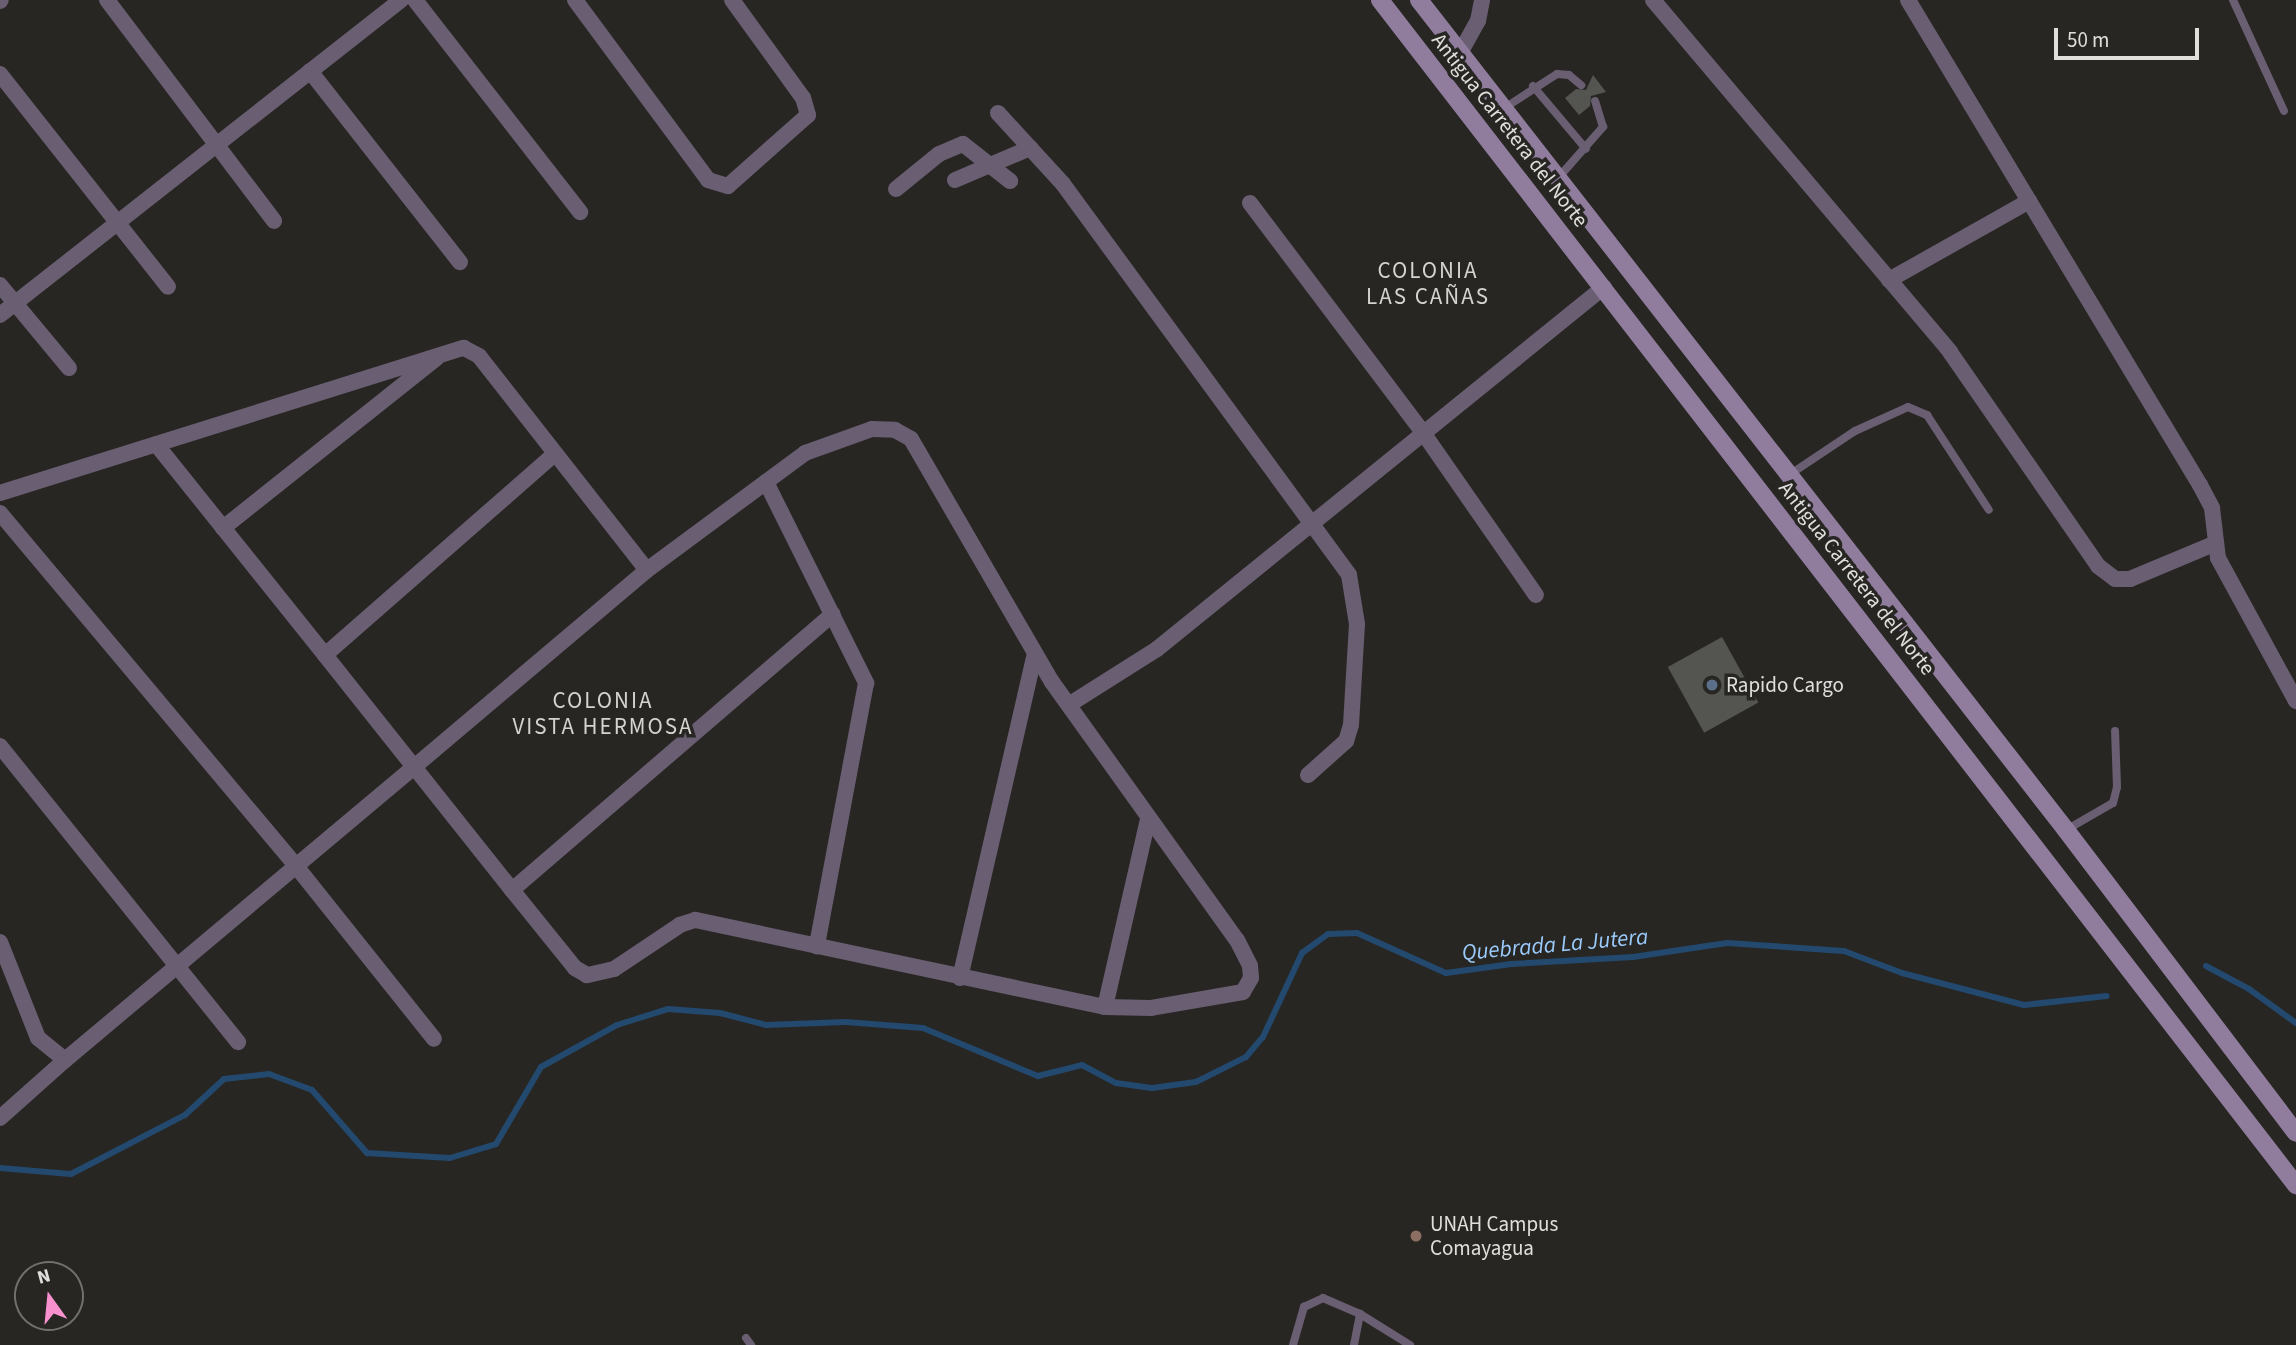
<!DOCTYPE html>
<meta charset="utf-8">
<style>
body{margin:0}
#map{position:relative;width:2296px;height:1345px;overflow:hidden;background:#272623;font-family:"Source Sans 3",sans-serif}
div>[style]{position:absolute}
.stream>*{height:6px;margin:-3px;padding:0 3px;transform-origin:3px;border-radius:3px;background:#23496e}
.building>*{inset:0;background:#545450;transform-origin:0 0}
.service>*{height:8px;margin:-4px;padding:0 4px;transform-origin:4px;border-radius:4px;background:#6a5e72}
.minor>*{height:16px;margin:-8px;padding:0 8px;transform-origin:8px;border-radius:8px;background:#6a5e72}
.secondary>*{height:18px;margin:-9px;padding:0 9px;transform-origin:9px;border-radius:9px;background:#907d9d}
.dots>*{width:19px;height:19px;translate:-50% -50%;box-sizing:border-box;border:4px solid #272623;border-radius:50%}
span{translate:-50% -50%;white-space:nowrap;text-align:center;line-height:1.15;-webkit-text-stroke:7px #272623;paint-order:stroke}
.street-label{font-size:21px;color:#e0dfdd}
.poi-label{font-size:21px;color:#e0dfdd}
.left{translate:0 -50%;text-align:left}
.neighbourhood-label{font-size:23px;color:#d4d3ce;letter-spacing:2px}
.water-label{font-size:23px;color:#9bcbfb;font-style:italic}
.north{position:absolute;left:14px;top:1261px;width:70px;height:70px;box-sizing:border-box;background:#272623;border:2px solid #71706d;border-radius:50%;rotate:345deg;font-size:19px;font-weight:700;line-height:28px;text-align:center;color:#e0dfdd}
.north::after{content:'';display:block;margin:auto;width:24px;height:32px;background:#f790cd;clip-path:polygon(50% 0,100% 100%,50% 72%,0 100%)}
.scale{position:absolute;left:2054px;top:28px;width:145px;height:32px;box-sizing:border-box;border:4px solid #e0dfdd;border-top:0;padding-left:9px;font-size:21px;line-height:24px;white-space:nowrap;color:#e0dfdd;-webkit-text-stroke:5px #272623;paint-order:stroke}
</style>
<div id="map">
<div class="stream">
<div style="left:2206px;top:966px;width:49px;rotate:28.1deg"></div>
<div style="left:2249px;top:989px;width:58px;rotate:35.9deg"></div>
<div style="left:0;top:1168px;width:71px;rotate:4.8deg"></div>
<div style="left:71px;top:1174px;width:128px;rotate:-27.4deg"></div>
<div style="left:185px;top:1115px;width:53px;rotate:-42.7deg"></div>
<div style="left:224px;top:1079px;width:45px;rotate:-6.3deg"></div>
<div style="left:269px;top:1074px;width:46px;rotate:20.4deg"></div>
<div style="left:312px;top:1090px;width:84px;rotate:48.9deg"></div>
<div style="left:367px;top:1153px;width:83px;rotate:3.4deg"></div>
<div style="left:450px;top:1158px;width:48px;rotate:-16.9deg"></div>
<div style="left:496px;top:1144px;width:89px;rotate:-59.7deg"></div>
<div style="left:541px;top:1067px;width:87px;rotate:-28.9deg"></div>
<div style="left:617px;top:1025px;width:53px;rotate:-17.4deg"></div>
<div style="left:668px;top:1009px;width:52px;rotate:4.4deg"></div>
<div style="left:720px;top:1013px;width:48px;rotate:14.6deg"></div>
<div style="left:766px;top:1025px;width:80px;rotate:-2.1deg"></div>
<div style="left:846px;top:1022px;width:77px;rotate:4.5deg"></div>
<div style="left:923px;top:1028px;width:125px;rotate:22.7deg"></div>
<div style="left:1038px;top:1076px;width:45px;rotate:-14deg"></div>
<div style="left:1082px;top:1065px;width:38px;rotate:28deg"></div>
<div style="left:1116px;top:1083px;width:36px;rotate:8deg"></div>
<div style="left:1152px;top:1088px;width:44px;rotate:-7.8deg"></div>
<div style="left:1196px;top:1082px;width:56px;rotate:-26.6deg"></div>
<div style="left:1246px;top:1057px;width:26px;rotate:-50deg"></div>
<div style="left:1263px;top:1037px;width:93px;rotate:-65.1deg"></div>
<div style="left:1302px;top:953px;width:32px;rotate:-36deg"></div>
<div style="left:1328px;top:934px;width:29px;rotate:-2deg"></div>
<div style="left:1357px;top:933px;width:98px;rotate:24.2deg"></div>
<div style="left:1446px;top:973px;width:66px;rotate:-7.9deg"></div>
<div style="left:1511px;top:964px;width:122px;rotate:-3.3deg"></div>
<div style="left:1633px;top:957px;width:95px;rotate:-8.5deg"></div>
<div style="left:1727px;top:943px;width:117px;rotate:3.9deg"></div>
<div style="left:1844px;top:951px;width:62px;rotate:20.8deg"></div>
<div style="left:1902px;top:973px;width:126px;rotate:14.7deg"></div>
<div style="left:2024px;top:1005px;width:83px;rotate:-6.2deg"></div>
</div>
<div class="building">
<div style="clip-path:polygon(1593px 75px,1606px 92px,1591px 96px,1590px 106px,1579px 115px,1565px 98px,1576px 89px,1586px 90px)"></div>
<div style="left:1722px;top:637px;width:75px;height:62px;rotate:61deg"></div>
</div>
<div class="service">
<div style="left:2233px;top:0;width:122px;rotate:65.3deg"></div>
<div style="left:1533px;top:86px;width:82px;rotate:49.9deg"></div>
<div style="left:1506px;top:107px;width:61px;rotate:-32.9deg"></div>
<div style="left:1557px;top:74px;width:12px;rotate:5deg"></div>
<div style="left:1569px;top:75px;width:16px;rotate:40deg"></div>
<div style="left:1559px;top:177px;width:67px;rotate:-48.7deg"></div>
<div style="left:1603px;top:127px;width:27px;rotate:-107deg"></div>
<div style="left:1789px;top:475px;width:79px;rotate:-33.7deg"></div>
<div style="left:1855px;top:431px;width:58px;rotate:-24.4deg"></div>
<div style="left:1908px;top:407px;width:21px;rotate:23deg"></div>
<div style="left:1927px;top:415px;width:113px;rotate:56.9deg"></div>
<div style="left:2066px;top:830px;width:54px;rotate:-29.9deg"></div>
<div style="left:2113px;top:803px;width:16px;rotate:-76deg"></div>
<div style="left:2117px;top:787px;width:56px;rotate:-92deg"></div>
<div style="left:746px;top:1338px;width:9px;rotate:54deg"></div>
<div style="left:1293px;top:1345px;width:40px;rotate:-74deg"></div>
<div style="left:1304px;top:1307px;width:21px;rotate:-25deg"></div>
<div style="left:1323px;top:1298px;width:40px;rotate:23.4deg"></div>
<div style="left:1360px;top:1314px;width:59px;rotate:31.8deg"></div>
<div style="left:1354px;top:1345px;width:32px;rotate:-79deg"></div>
</div>
<div class="minor">
<div style="left:107px;top:0;width:277px;rotate:52.9deg"></div>
<div style="left:415px;top:0;width:269px;rotate:52.1deg"></div>
<div style="left:575px;top:0;width:224px;rotate:53.5deg"></div>
<div style="left:708px;top:180px;width:21px;rotate:17deg"></div>
<div style="left:728px;top:186px;width:107px;rotate:-41.6deg"></div>
<div style="left:808px;top:115px;width:18px;rotate:-106deg"></div>
<div style="left:803px;top:98px;width:121px;rotate:-125.9deg"></div>
<div style="left:1653px;top:0;width:461px;rotate:49.8deg"></div>
<div style="left:1950px;top:352px;width:260px;rotate:55.3deg"></div>
<div style="left:2098px;top:566px;width:21px;rotate:37deg"></div>
<div style="left:2115px;top:579px;width:15px"></div>
<div style="left:2130px;top:579px;width:93px;rotate:-22.7deg"></div>
<div style="left:1908px;top:0;width:566px;rotate:58.95deg"></div>
<div style="left:2200px;top:485px;width:26px;rotate:62deg"></div>
<div style="left:2212px;top:508px;width:50px;rotate:83.2deg"></div>
<div style="left:2218px;top:558px;width:163px;rotate:61.4deg"></div>
<div style="left:0;top:1px;width:1px;rotate:-45deg"></div>
<div style="left:1460px;top:53px;width:37px;rotate:-61deg"></div>
<div style="left:1478px;top:21px;width:21px;rotate:-79deg"></div>
<div style="left:310px;top:71px;width:243px;rotate:51.9deg"></div>
<div style="left:0;top:74px;width:271px;rotate:51.7deg"></div>
<div style="left:998px;top:113px;width:96px;rotate:47.5deg"></div>
<div style="left:1063px;top:184px;width:484px;rotate:53.8deg"></div>
<div style="left:1349px;top:575px;width:50px;rotate:80.7deg"></div>
<div style="left:1357px;top:624px;width:101px;rotate:93.4deg"></div>
<div style="left:1351px;top:725px;width:17px;rotate:107deg"></div>
<div style="left:1346px;top:741px;width:51px;rotate:138.2deg"></div>
<div style="left:955px;top:180px;width:82px;rotate:-23.1deg"></div>
<div style="left:896px;top:189px;width:55px;rotate:-39.1deg"></div>
<div style="left:939px;top:154px;width:26px;rotate:-23deg"></div>
<div style="left:963px;top:144px;width:60px;rotate:38.2deg"></div>
<div style="left:1250px;top:203px;width:289px;rotate:53deg"></div>
<div style="left:1424px;top:434px;width:196px;rotate:55.2deg"></div>
<div style="left:1889px;top:280px;width:161px;rotate:-29.4deg"></div>
<div style="left:0;top:285px;width:108px;rotate:50.3deg"></div>
<div style="left:0;top:315px;width:510px;rotate:-38.15deg"></div>
<div style="left:766px;top:482px;width:225px;rotate:63.5deg"></div>
<div style="left:866px;top:683px;width:268px;rotate:100.6deg"></div>
<div style="left:0;top:493px;width:486px;rotate:-17.4deg"></div>
<div style="left:464px;top:348px;width:17px;rotate:28deg"></div>
<div style="left:479px;top:356px;width:272px;rotate:51.9deg"></div>
<div style="left:0;top:513px;width:461px;rotate:50deg"></div>
<div style="left:296px;top:866px;width:221px;rotate:51.4deg"></div>
<div style="left:223px;top:528px;width:273px;rotate:-38.5deg"></div>
<div style="left:325px;top:655px;width:305px;rotate:-41.2deg"></div>
<div style="left:1070px;top:704px;width:103px;rotate:-32.3deg"></div>
<div style="left:1157px;top:649px;width:575px;rotate:-39deg"></div>
<div style="left:0;top:746px;width:380px;rotate:51.2deg"></div>
<div style="left:512px;top:890px;width:423px;rotate:-40.7deg"></div>
<div style="left:0;top:942px;width:103px;rotate:68.4deg"></div>
<div style="left:38px;top:1038px;width:35px;rotate:39deg"></div>
<div style="left:960px;top:978px;width:333px;rotate:-77deg"></div>
<div style="left:1105px;top:1007px;width:192px;rotate:-77.1deg"></div>
<div style="left:0;top:1118px;width:87px;rotate:-41.7deg"></div>
<div style="left:65px;top:1060px;width:302px;rotate:-40deg"></div>
<div style="left:296px;top:866px;width:154px;rotate:-40deg"></div>
<div style="left:414px;top:767px;width:305px;rotate:-40.2deg"></div>
<div style="left:647px;top:570px;width:197px;rotate:-36.5deg"></div>
<div style="left:805px;top:453px;width:71px;rotate:-19.7deg"></div>
<div style="left:872px;top:429px;width:23px;rotate:2deg"></div>
<div style="left:895px;top:430px;width:18px;rotate:29deg"></div>
<div style="left:911px;top:439px;width:281px;rotate:59.9deg"></div>
<div style="left:1052px;top:682px;width:317px;rotate:54.4deg"></div>
<div style="left:1237px;top:940px;width:29px;rotate:63deg"></div>
<div style="left:1250px;top:966px;width:12px;rotate:85deg"></div>
<div style="left:1251px;top:978px;width:16px;rotate:120deg"></div>
<div style="left:1243px;top:992px;width:93px;rotate:170.1deg"></div>
<div style="left:1151px;top:1008px;width:46px;rotate:-178.8deg"></div>
<div style="left:1105px;top:1007px;width:419px;rotate:-168deg"></div>
<div style="left:695px;top:920px;width:16px;rotate:162deg"></div>
<div style="left:680px;top:925px;width:79px;rotate:146.3deg"></div>
<div style="left:614px;top:969px;width:28px;rotate:167deg"></div>
<div style="left:587px;top:975px;width:14px;rotate:-150deg"></div>
<div style="left:575px;top:968px;width:100px;rotate:-128.9deg"></div>
<div style="left:512px;top:890px;width:157px;rotate:-128.5deg"></div>
<div style="left:414px;top:767px;width:143px;rotate:-128.5deg"></div>
<div style="left:325px;top:655px;width:270px;rotate:-128.7deg"></div>
</div>
<div class="secondary">
<div style="left:1380px;top:0;width:1498px;rotate:52.3deg"></div>
<div style="left:1419px;top:0;width:1052px;rotate:52.06deg"></div>
<div style="left:2066px;top:830px;width:380px;rotate:52.8deg"></div>
</div>
<div class="dots">
<div style="left:1712px;top:685px;background:#5c6f8a"></div>
<div style="left:1416px;top:1236px;background:#8d6e63"></div>
</div>
<div class="street-label">
<span style="left:1510px;top:130px;rotate:52deg">Antigua Carretera del Norte</span>
<span style="left:1857px;top:578px;rotate:52deg">Antigua Carretera del Norte</span>
</div>
<div class="poi-label">
<span class="left" style="left:1726px;top:685px">Rapido Cargo</span>
<span class="left" style="left:1430px;top:1236px">UNAH Campus<br>Comayagua</span>
</div>
<div class="neighbourhood-label">
<span style="left:1428px;top:284px">COLONIA<br>LAS CAÑAS</span>
<span style="left:603px;top:714px">COLONIA<br>VISTA HERMOSA</span>
</div>
<div class="water-label">
<span style="left:1555px;top:945px;rotate:-5deg">Quebrada La Jutera</span>
</div>
<div class="north">N</div>
<div class="scale">50 m</div>
</div>
